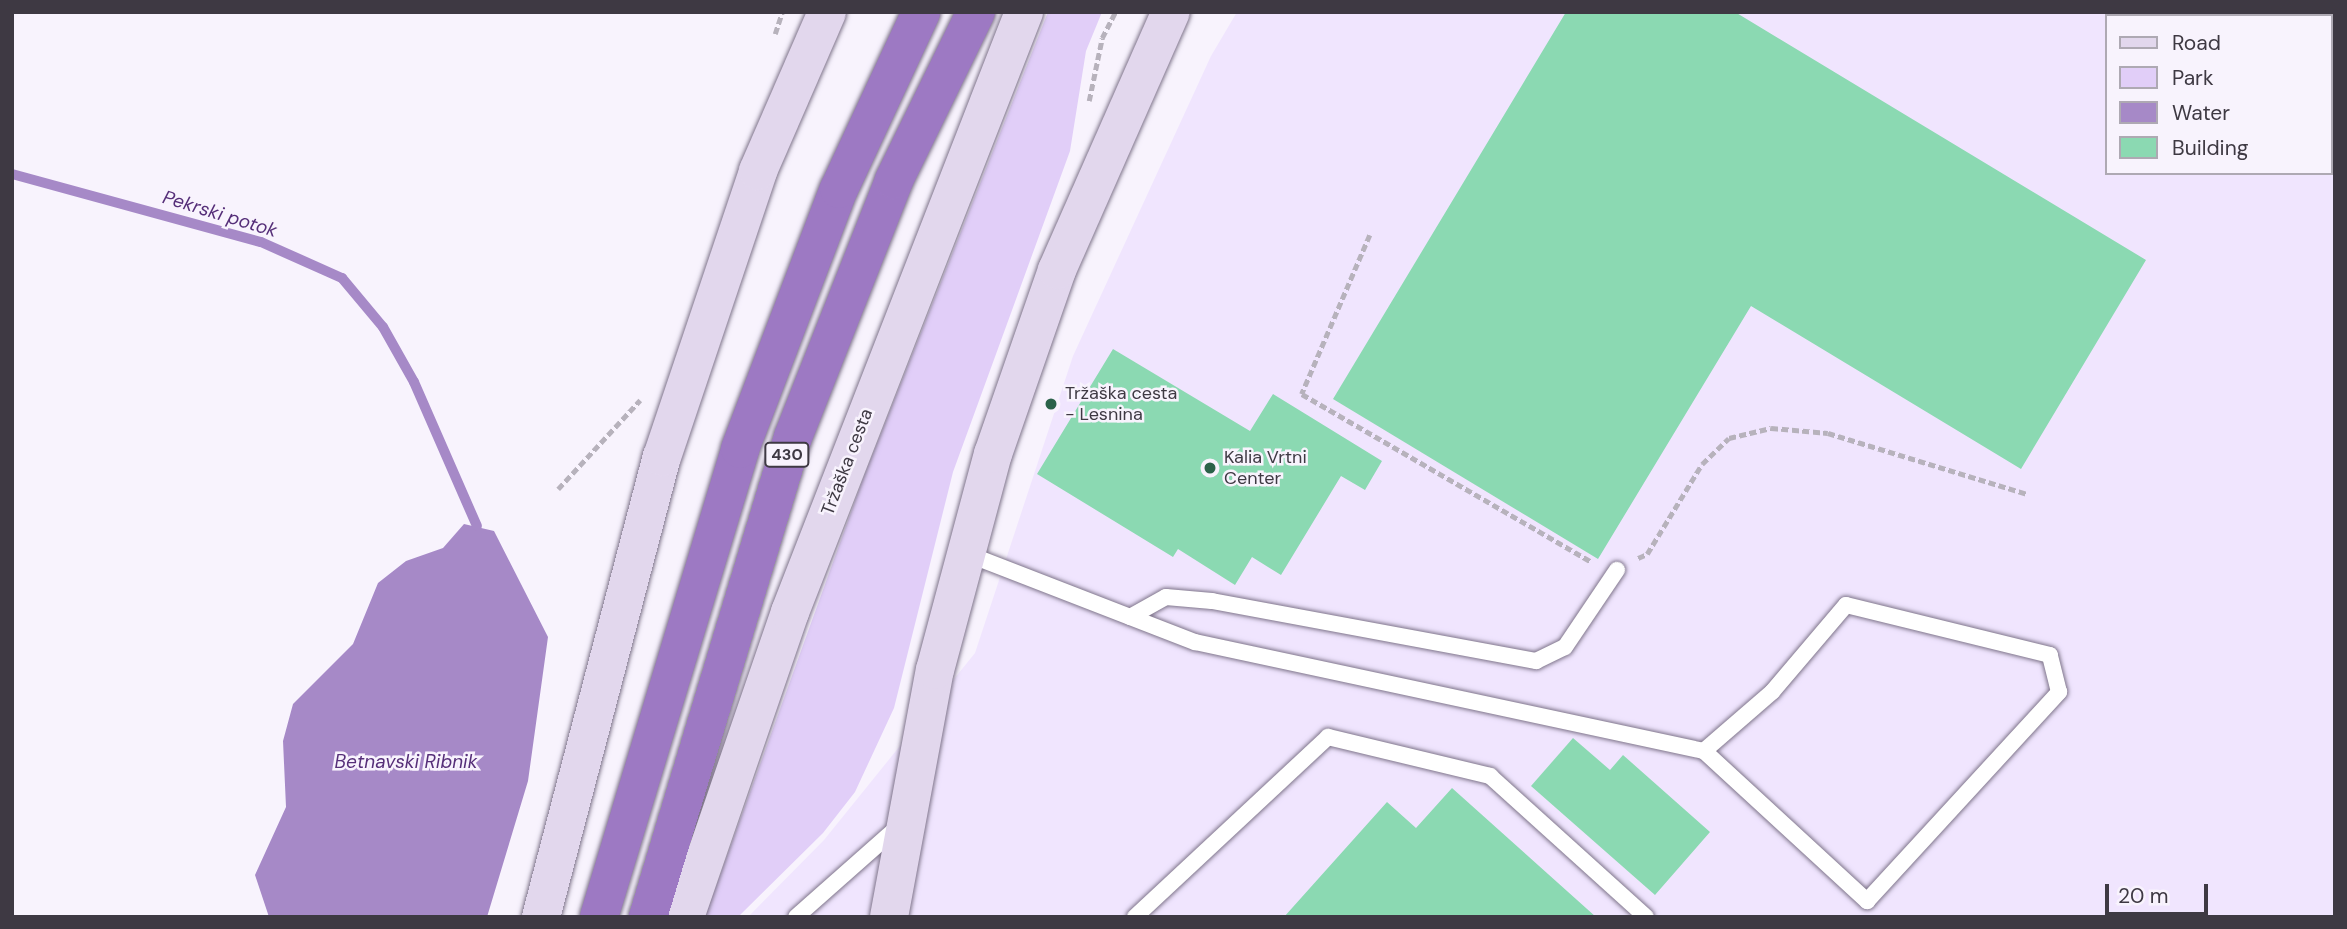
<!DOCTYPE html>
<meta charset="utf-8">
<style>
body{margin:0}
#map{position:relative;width:2347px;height:929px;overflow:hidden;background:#f8f3fd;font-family:"DM Sans",sans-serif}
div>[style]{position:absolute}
.built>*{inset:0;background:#f0e5fe}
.green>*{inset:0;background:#e1cef8}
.water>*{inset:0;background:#a689c7}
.stream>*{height:10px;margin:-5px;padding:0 5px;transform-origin:5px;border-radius:5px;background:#a689c7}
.building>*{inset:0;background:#8bd9b2;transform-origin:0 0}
.path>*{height:4.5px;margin-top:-2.25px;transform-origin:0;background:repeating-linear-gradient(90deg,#b7b2bc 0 7px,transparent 0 10.5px)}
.roads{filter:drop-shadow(0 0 2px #7f758b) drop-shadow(0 0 2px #7f758b)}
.lane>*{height:16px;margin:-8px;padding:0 8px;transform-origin:8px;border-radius:8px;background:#fff}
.secondary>*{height:38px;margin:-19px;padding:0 19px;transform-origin:19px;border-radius:19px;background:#e2d7ed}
.highway>*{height:38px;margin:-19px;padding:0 19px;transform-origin:19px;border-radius:19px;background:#9d79c3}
.dots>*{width:19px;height:19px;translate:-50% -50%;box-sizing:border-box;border:4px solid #f8f3fd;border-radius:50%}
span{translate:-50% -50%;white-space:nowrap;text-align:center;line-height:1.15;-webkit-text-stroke:5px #f8f3fd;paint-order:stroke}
.shield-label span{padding:2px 5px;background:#f8f3fd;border:2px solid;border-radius:5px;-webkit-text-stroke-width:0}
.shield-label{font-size:16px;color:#3e3943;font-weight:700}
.poi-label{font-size:18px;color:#3e3943}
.left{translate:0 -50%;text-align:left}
.street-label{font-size:18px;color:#3e3943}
.water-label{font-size:19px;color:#562f79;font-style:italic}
.frame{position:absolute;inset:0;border:14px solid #3e3943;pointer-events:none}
.legend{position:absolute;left:2105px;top:14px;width:228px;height:161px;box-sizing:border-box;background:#f8f3fd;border:2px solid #aea9b3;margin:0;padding:9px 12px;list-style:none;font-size:21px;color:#3e3943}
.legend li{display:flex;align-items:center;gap:14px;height:35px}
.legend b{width:35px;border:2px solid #aea9b3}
.scale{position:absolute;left:2105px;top:884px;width:103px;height:32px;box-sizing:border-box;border:4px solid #3e3943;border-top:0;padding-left:9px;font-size:21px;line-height:24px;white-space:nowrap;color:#3e3943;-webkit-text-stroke:5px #f8f3fd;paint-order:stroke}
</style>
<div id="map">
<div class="built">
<div style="clip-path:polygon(evenodd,1237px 12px,2335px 12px,2335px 917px,748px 917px,824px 840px,975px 653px,1073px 356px,1211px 56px,1237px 12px,2107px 16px,2331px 16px,2331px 173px,2107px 173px,2107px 16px)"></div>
</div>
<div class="green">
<div style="clip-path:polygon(1048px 12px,1102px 12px,1086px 51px,1070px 151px,953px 472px,894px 708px,855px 792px,823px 833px,738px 917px,705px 917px,863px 479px)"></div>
</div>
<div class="water">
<div style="clip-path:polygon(464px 524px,494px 531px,548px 637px,528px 781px,487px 917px,269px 917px,255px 875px,286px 807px,283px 741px,293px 704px,353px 644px,378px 583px,406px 561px,443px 548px)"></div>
</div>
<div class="stream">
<div style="left:12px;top:174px;width:258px;rotate:15.3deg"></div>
<div style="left:261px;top:242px;width:89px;rotate:24deg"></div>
<div style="left:342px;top:278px;width:64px;rotate:50.1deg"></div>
<div style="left:383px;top:327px;width:63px;rotate:60.6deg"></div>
<div style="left:414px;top:382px;width:157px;rotate:66.4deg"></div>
</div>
<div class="building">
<div style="clip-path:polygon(1566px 12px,1735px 12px,2146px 260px,2021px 469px,1751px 306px,1598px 559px,1333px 399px)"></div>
<div style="left:2177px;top:12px;width:75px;height:4px"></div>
<div style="clip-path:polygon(1113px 349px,1250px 431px,1273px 394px,1382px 461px,1365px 490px,1341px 476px,1281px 575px,1252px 557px,1235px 585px,1178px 549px,1173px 557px,1037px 474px)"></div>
<div style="clip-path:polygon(1573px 738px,1610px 770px,1623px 755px,1710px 832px,1655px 895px,1531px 786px)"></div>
<div style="clip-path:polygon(1452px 788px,1596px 917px,1284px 917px,1387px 802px,1416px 828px)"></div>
</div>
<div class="path">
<div style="left:2282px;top:12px;width:4px;rotate:76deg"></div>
<div style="left:775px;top:34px;width:23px;rotate:-72deg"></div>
<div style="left:1089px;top:101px;width:64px;rotate:-78.3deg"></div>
<div style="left:1102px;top:38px;width:29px;rotate:-63deg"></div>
<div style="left:2331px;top:155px;width:6px;rotate:51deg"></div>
<div style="left:1370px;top:235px;width:173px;rotate:113.2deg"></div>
<div style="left:1302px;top:394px;width:335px;rotate:30.1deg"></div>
<div style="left:558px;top:489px;width:121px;rotate:-47.3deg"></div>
<div style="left:1638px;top:558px;width:10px;rotate:-24deg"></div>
<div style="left:1647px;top:554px;width:105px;rotate:-58.6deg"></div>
<div style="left:1702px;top:464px;width:37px;rotate:-44deg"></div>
<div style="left:1729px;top:438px;width:43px;rotate:-13.4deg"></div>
<div style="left:1771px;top:428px;width:57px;rotate:5deg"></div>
<div style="left:1828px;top:433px;width:208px;rotate:17deg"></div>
</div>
<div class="roads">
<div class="lane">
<div style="left:965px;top:553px;width:247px;rotate:21.2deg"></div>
<div style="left:1195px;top:642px;width:521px;rotate:12.09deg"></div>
<div style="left:1704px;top:751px;width:222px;rotate:42.6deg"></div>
<div style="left:1867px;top:901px;width:284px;rotate:-47.4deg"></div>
<div style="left:2059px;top:692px;width:38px;rotate:-104deg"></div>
<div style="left:2050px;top:655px;width:210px;rotate:-166.2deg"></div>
<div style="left:1846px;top:605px;width:114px;rotate:130.4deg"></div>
<div style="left:1772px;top:692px;width:90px;rotate:139.1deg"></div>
<div style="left:1130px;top:617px;width:41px;rotate:-29.1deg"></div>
<div style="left:1166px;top:597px;width:46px;rotate:5deg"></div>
<div style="left:1212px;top:601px;width:330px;rotate:10.5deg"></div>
<div style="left:1536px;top:661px;width:32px;rotate:-26deg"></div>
<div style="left:1565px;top:647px;width:93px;rotate:-56deg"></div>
<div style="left:796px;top:917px;width:137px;rotate:-41.5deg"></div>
<div style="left:1135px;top:917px;width:264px;rotate:-43deg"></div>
<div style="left:1328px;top:737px;width:167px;rotate:13.5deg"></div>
<div style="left:1490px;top:776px;width:210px;rotate:42.1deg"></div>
</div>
<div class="secondary">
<div style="left:541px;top:917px;width:476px;rotate:-75.3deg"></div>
<div style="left:662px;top:457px;width:302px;rotate:-71.4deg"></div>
<div style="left:758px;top:171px;width:173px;rotate:-66.5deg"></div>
<div style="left:685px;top:917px;width:323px;rotate:-71deg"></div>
<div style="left:790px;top:612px;width:644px;rotate:-68.69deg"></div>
<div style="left:889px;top:917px;width:251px;rotate:-79.5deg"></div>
<div style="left:935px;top:670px;width:224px;rotate:-75deg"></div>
<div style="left:993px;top:454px;width:195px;rotate:-70.8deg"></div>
<div style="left:1057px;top:270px;width:282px;rotate:-66.2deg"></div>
</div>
<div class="highway">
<div style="left:599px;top:917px;width:489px;rotate:-73.2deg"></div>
<div style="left:740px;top:449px;width:278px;rotate:-69.2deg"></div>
<div style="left:839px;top:189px;width:195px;rotate:-65.1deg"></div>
<div style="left:648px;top:917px;width:501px;rotate:-73.19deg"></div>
<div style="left:793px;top:437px;width:276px;rotate:-68.5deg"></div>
<div style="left:894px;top:180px;width:187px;rotate:-64deg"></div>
</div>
</div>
<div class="dots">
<div style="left:1051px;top:404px;background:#2b6249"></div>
<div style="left:1210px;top:468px;background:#2b6249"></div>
</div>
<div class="shield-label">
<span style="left:787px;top:455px">430</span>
</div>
<div class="poi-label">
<span class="left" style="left:1065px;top:404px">Tržaška cesta<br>- Lesnina</span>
<span class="left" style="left:1224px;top:468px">Kalia Vrtni<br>Center</span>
</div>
<div class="street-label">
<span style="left:847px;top:462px;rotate:-69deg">Tržaška cesta</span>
</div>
<div class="water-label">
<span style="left:220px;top:214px;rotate:17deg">Pekrski potok</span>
<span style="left:406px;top:762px">Betnavski Ribnik</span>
</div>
<div class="frame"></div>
<ul class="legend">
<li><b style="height:9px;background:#e2d7ed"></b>Road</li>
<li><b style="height:19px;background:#e1cef8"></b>Park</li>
<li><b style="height:19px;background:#a689c7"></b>Water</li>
<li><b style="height:19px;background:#8bd9b2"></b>Building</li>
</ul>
<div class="scale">20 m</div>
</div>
